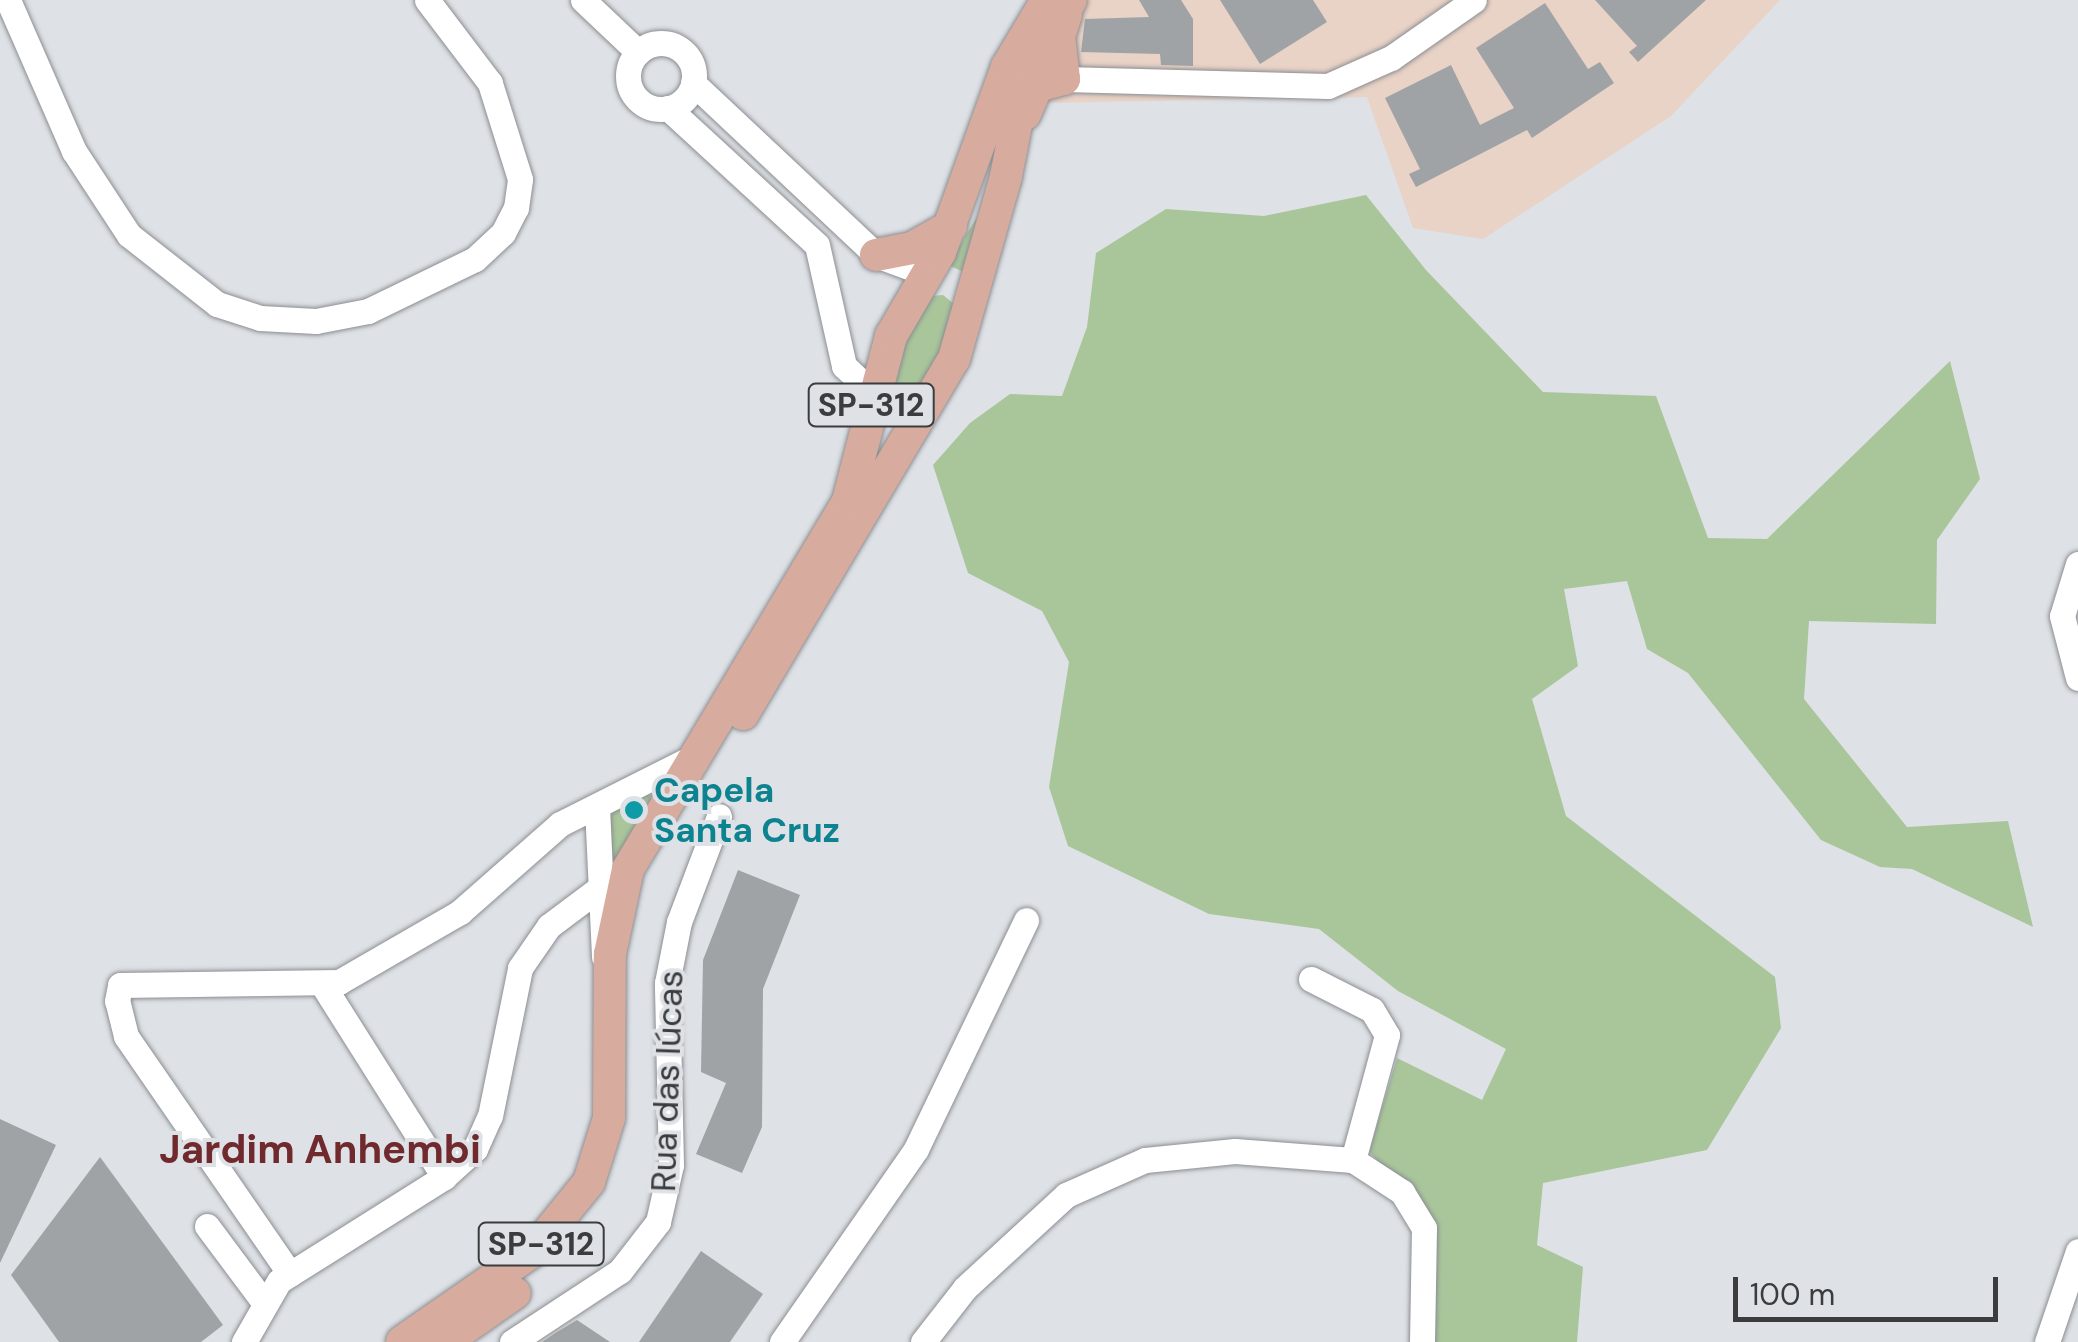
<!DOCTYPE html>
<meta charset="utf-8">
<style>
body{margin:0}
#map{position:relative;width:2078px;height:1342px;overflow:hidden;background:#dee1e5;font-family:"DM Sans",sans-serif}
div>[style]{position:absolute}
.industrial>*{inset:0;background:#e9d2c6}
.green>*{inset:0;background:#a9c69b}
.building>*{inset:0;background:#a0a3a6}
.roads{filter:drop-shadow(0 0 2px #8b8e92) drop-shadow(0 0 2px #8b8e92)}
.minor>*{height:25px;margin:-12.5px;padding:0 12.5px;transform-origin:12.5px;border-radius:12.5px;background:#fff}
.minor>.ring{margin:-12.5px;padding:0;box-sizing:content-box;background:none;border:25px solid #fff;border-radius:50%}
.major>*{height:32px;margin:-16px;padding:0 16px;transform-origin:16px;border-radius:16px;background:#d7ac9e}
.dots>*{width:28px;height:28px;translate:-50% -50%;box-sizing:border-box;border:5px solid #dee1e5;border-radius:50%}
span{translate:-50% -50%;white-space:nowrap;text-align:center;line-height:1.15;-webkit-text-stroke:8px #dee1e5;paint-order:stroke}
.shield-label span{padding:2px 8px;background:#dee1e5;border:2px solid;border-radius:8px;-webkit-text-stroke-width:0}
.shield-label{font-size:32px;color:#3b3c3d;font-weight:700}
.culture-label{font-size:35px;color:#0d838f;font-weight:700}
.left{translate:0 -50%;text-align:left}
.street-label{font-size:35px;color:#3b3c3d}
.quarter-label{font-size:40px;color:#70292d;font-weight:700}
.scale{position:absolute;left:1733px;top:1277px;width:265px;height:45px;box-sizing:border-box;border:5px solid #3b3c3d;border-top:0;padding-left:12px;font-size:30px;line-height:35px;white-space:nowrap;color:#3b3c3d;-webkit-text-stroke:8px #dee1e5;paint-order:stroke}
</style>
<div id="map">
<div class="industrial">
<div style="clip-path:polygon(1084px 0,1780px 0,1671px 116px,1483px 239px,1413px 228px,1367px 97px,1039px 103px)"></div>
</div>
<div class="green">
<div style="clip-path:polygon(1366px 195px,1426px 270px,1543px 392px,1656px 396px,1708px 538px,1767px 539px,1950px 361px,1980px 479px,1937px 540px,1936px 624px,1809px 621px,1804px 699px,1907px 827px,2008px 821px,2033px 927px,1912px 869px,1880px 867px,1821px 840px,1688px 673px,1647px 649px,1627px 581px,1564px 589px,1578px 666px,1532px 699px,1566px 816px,1775px 977px,1781px 1028px,1707px 1150px,1543px 1183px,1537px 1245px,1583px 1267px,1577px 1342px,1426px 1342px,1430px 1221px,1369px 1151px,1397px 1058px,1482px 1100px,1506px 1049px,1398px 991px,1319px 929px,1209px 914px,1068px 846px,1049px 787px,1069px 662px,1042px 611px,968px 573px,933px 465px,970px 423px,1010px 394px,1062px 396px,1087px 327px,1096px 253px,1166px 209px,1264px 216px)"></div>
<div style="clip-path:polygon(977px 217px,966px 273px,948px 265px)"></div>
<div style="clip-path:polygon(943px 295px,954px 304px,950px 333px,914px 399px,898px 401px,889px 389px,896px 355px,931px 296px)"></div>
<div style="clip-path:polygon(647px 791px,652px 800px,601px 889px,608px 820px,617px 806px)"></div>
</div>
<div class="building">
<div style="clip-path:polygon(1139px 0,1181px 0,1193px 19px,1193px 66px,1161px 65px,1160px 54px,1081px 52px,1085px 19px,1149px 17px)"></div>
<div style="clip-path:polygon(1220px 0,1313px 0,1327px 22px,1260px 64px)"></div>
<div style="clip-path:polygon(1595px 0,1706px 0,1638px 62px,1629px 52px,1637px 46px)"></div>
<div style="clip-path:polygon(1545px 3px,1588px 69px,1600px 62px,1614px 83px,1532px 138px,1527px 130px,1416px 187px,1409px 174px,1420px 169px,1385px 98px,1451px 65px,1480px 125px,1514px 108px,1476px 48px)"></div>
<div style="clip-path:polygon(738px 870px,800px 895px,763px 989px,762px 1127px,742px 1173px,696px 1154px,726px 1083px,701px 1072px,703px 960px)"></div>
<div style="clip-path:polygon(0 1119px,56px 1145px,0 1263px)"></div>
<div style="clip-path:polygon(100px 1157px,223px 1325px,201px 1342px,59px 1342px,11px 1275px)"></div>
<div style="clip-path:polygon(701px 1251px,763px 1294px,730px 1342px,639px 1342px)"></div>
<div style="clip-path:polygon(577px 1320px,610px 1342px,542px 1342px,557px 1332px)"></div>
</div>
<div class="roads">
<div class="minor">
<div style="left:8px;top:0;width:165px;rotate:66.4deg"></div>
<div style="left:74px;top:151px;width:100px;rotate:56.8deg"></div>
<div style="left:129px;top:235px;width:112px;rotate:38.1deg"></div>
<div style="left:217px;top:304px;width:45px;rotate:18deg"></div>
<div style="left:260px;top:318px;width:56px;rotate:3.1deg"></div>
<div style="left:316px;top:321px;width:53px;rotate:-10.9deg"></div>
<div style="left:368px;top:311px;width:119px;rotate:-25.9deg"></div>
<div style="left:475px;top:259px;width:38px;rotate:-43deg"></div>
<div style="left:503px;top:233px;width:28px;rotate:-63deg"></div>
<div style="left:516px;top:208px;width:29px;rotate:-82deg"></div>
<div style="left:520px;top:179px;width:101px;rotate:-107.4deg"></div>
<div style="left:490px;top:83px;width:104px;rotate:-127.2deg"></div>
<div style="left:583px;top:0;width:76px;rotate:43.4deg"></div>
<div class="ring" style="left:628px;top:43px;width:41px;height:41px"></div>
<div style="left:1064px;top:79px;width:264px;rotate:1.5deg"></div>
<div style="left:1328px;top:86px;width:69px;rotate:-24deg"></div>
<div style="left:1391px;top:58px;width:101px;rotate:-34.9deg"></div>
<div style="left:693px;top:83px;width:251px;rotate:43.2deg"></div>
<div style="left:876px;top:255px;width:55px;rotate:20.1deg"></div>
<div style="left:668px;top:108px;width:202px;rotate:42.6deg"></div>
<div style="left:817px;top:245px;width:124px;rotate:77.4deg"></div>
<div style="left:844px;top:366px;width:40px;rotate:43deg"></div>
<div style="left:2078px;top:564px;width:54px;rotate:107.1deg"></div>
<div style="left:2062px;top:616px;width:64px;rotate:75.5deg"></div>
<div style="left:597px;top:807px;width:150px;rotate:87.3deg"></div>
<div style="left:1311px;top:979px;width:68px;rotate:26.9deg"></div>
<div style="left:1372px;top:1010px;width:29px;rotate:59deg"></div>
<div style="left:1387px;top:1035px;width:130px;rotate:105.2deg"></div>
<div style="left:324px;top:987px;width:225px;rotate:57.7deg"></div>
<div style="left:207px;top:1226px;width:94px;rotate:53.3deg"></div>
<div style="left:290px;top:1274px;width:289px;rotate:-124.6deg"></div>
<div style="left:126px;top:1036px;width:36px;rotate:-104deg"></div>
<div style="left:117px;top:1001px;width:16px;rotate:-79deg"></div>
<div style="left:120px;top:985px;width:219px;rotate:-0.8deg"></div>
<div style="left:339px;top:982px;width:140px;rotate:-30deg"></div>
<div style="left:460px;top:912px;width:133px;rotate:-41.3deg"></div>
<div style="left:560px;top:824px;width:144px;rotate:-26.7deg"></div>
<div style="left:244px;top:1342px;width:70px;rotate:-60.2deg"></div>
<div style="left:279px;top:1281px;width:195px;rotate:-32.2deg"></div>
<div style="left:444px;top:1177px;width:42px;rotate:-42.1deg"></div>
<div style="left:475px;top:1149px;width:36px;rotate:-66deg"></div>
<div style="left:490px;top:1116px;width:151px;rotate:-78.5deg"></div>
<div style="left:520px;top:968px;width:51px;rotate:-55.4deg"></div>
<div style="left:549px;top:926px;width:60px;rotate:-36.9deg"></div>
<div style="left:512px;top:1342px;width:129px;rotate:-33.3deg"></div>
<div style="left:620px;top:1271px;width:62px;rotate:-52.2deg"></div>
<div style="left:658px;top:1222px;width:58px;rotate:-77.2deg"></div>
<div style="left:671px;top:1165px;width:182px;rotate:-91.3deg"></div>
<div style="left:667px;top:983px;width:62px;rotate:-78.9deg"></div>
<div style="left:679px;top:922px;width:113px;rotate:-69.3deg"></div>
<div style="left:782px;top:1342px;width:235px;rotate:-55.2deg"></div>
<div style="left:916px;top:1149px;width:254px;rotate:-64.3deg"></div>
<div style="left:923px;top:1342px;width:68px;rotate:-52.1deg"></div>
<div style="left:965px;top:1288px;width:137px;rotate:-42.6deg"></div>
<div style="left:1066px;top:1195px;width:86px;rotate:-23.9deg"></div>
<div style="left:1145px;top:1160px;width:90px;rotate:-5.7deg"></div>
<div style="left:1235px;top:1151px;width:118px;rotate:4.4deg"></div>
<div style="left:1353px;top:1160px;width:59px;rotate:33.1deg"></div>
<div style="left:1402px;top:1192px;width:42px;rotate:58.6deg"></div>
<div style="left:1424px;top:1228px;width:114px;rotate:91deg"></div>
<div style="left:2047px;top:1342px;width:96px;rotate:-71.2deg"></div>
</div>
<div class="major">
<div style="left:1025px;top:114px;width:30px;rotate:-67deg"></div>
<div style="left:1037px;top:86px;width:28px;rotate:-15deg"></div>
<div style="left:1064px;top:79px;width:43px;rotate:-96.6deg"></div>
<div style="left:1059px;top:36px;width:22px;rotate:-72deg"></div>
<div style="left:876px;top:255px;width:37px;rotate:-11deg"></div>
<div style="left:912px;top:248px;width:45px;rotate:-29.4deg"></div>
<div style="left:743px;top:714px;width:413px;rotate:-59.3deg"></div>
<div style="left:954px;top:359px;width:190px;rotate:-74.1deg"></div>
<div style="left:1006px;top:176px;width:99px;rotate:-78.9deg"></div>
<div style="left:1025px;top:79px;width:91px;rotate:-59.8deg"></div>
<div style="left:402px;top:1342px;width:160px;rotate:-34.8deg"></div>
<div style="left:533px;top:1251px;width:89px;rotate:-50.9deg"></div>
<div style="left:589px;top:1182px;width:67px;rotate:-72.6deg"></div>
<div style="left:609px;top:1118px;width:164px;rotate:-89.7deg"></div>
<div style="left:610px;top:954px;width:87px;rotate:-78deg"></div>
<div style="left:628px;top:869px;width:429px;rotate:-59.1deg"></div>
<div style="left:848px;top:501px;width:171px;rotate:-75.4deg"></div>
<div style="left:891px;top:336px;width:97px;rotate:-59.7deg"></div>
<div style="left:940px;top:252px;width:197px;rotate:-70.1deg"></div>
<div style="left:1007px;top:67px;width:78px;rotate:-59.2deg"></div>
<div style="left:445px;top:1342px;width:85px;rotate:-35deg"></div>
</div>
</div>
<div class="dots">
<div style="left:634px;top:810px;background:#0f9aa8"></div>
</div>
<div class="shield-label">
<span style="left:871px;top:405px">SP-312</span>
<span style="left:541px;top:1244px">SP-312</span>
</div>
<div class="culture-label">
<span class="left" style="left:654px;top:810px">Capela<br>Santa Cruz</span>
</div>
<div class="street-label">
<span style="left:667px;top:1081px;rotate:-88deg">Rua das Iúcas</span>
</div>
<div class="quarter-label">
<span style="left:320px;top:1149px">Jardim Anhembi</span>
</div>
<div class="scale">100 m</div>
</div>
